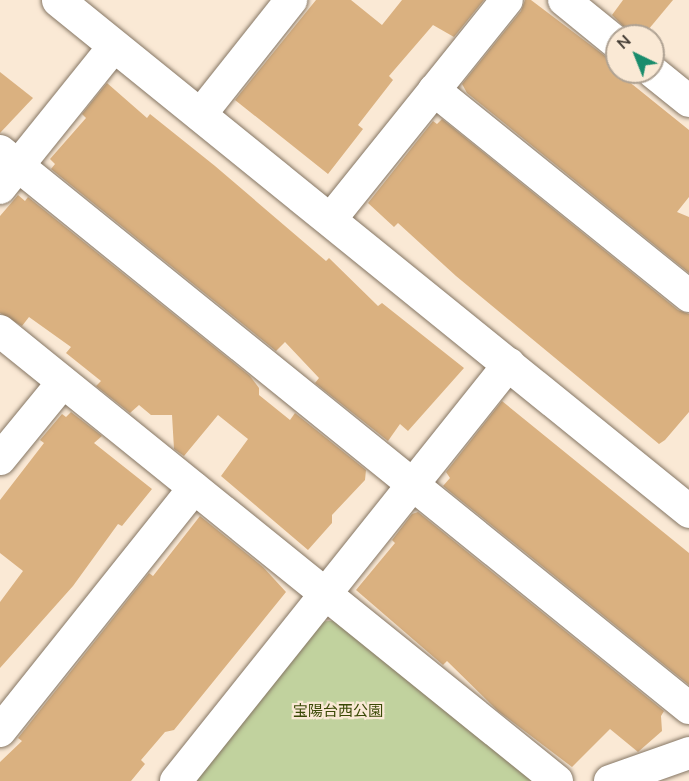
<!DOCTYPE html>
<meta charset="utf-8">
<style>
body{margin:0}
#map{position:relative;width:689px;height:781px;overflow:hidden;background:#fae9d5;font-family:"Nunito Sans","Noto Sans JP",sans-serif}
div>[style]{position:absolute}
.green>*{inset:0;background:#c1d29e}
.building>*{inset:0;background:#dab180}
.roads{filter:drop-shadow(0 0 2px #857664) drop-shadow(0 0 2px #857664)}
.minor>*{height:32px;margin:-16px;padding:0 16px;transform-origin:16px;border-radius:16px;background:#fff}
.tertiary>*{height:33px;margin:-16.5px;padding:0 16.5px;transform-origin:16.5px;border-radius:16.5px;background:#fff}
span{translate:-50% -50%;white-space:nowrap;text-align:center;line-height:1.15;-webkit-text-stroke:4.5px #fae9d5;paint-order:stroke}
.park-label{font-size:15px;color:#3a4906}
.north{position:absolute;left:605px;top:24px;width:60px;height:60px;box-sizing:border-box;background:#fae9d5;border:2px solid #afa293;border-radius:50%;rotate:317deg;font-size:16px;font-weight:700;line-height:24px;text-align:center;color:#3e372f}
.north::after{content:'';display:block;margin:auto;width:21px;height:27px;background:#198c6c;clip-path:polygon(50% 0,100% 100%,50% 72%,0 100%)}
</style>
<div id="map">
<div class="green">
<div style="clip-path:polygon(337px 620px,532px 779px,531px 781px,194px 781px,320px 622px)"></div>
</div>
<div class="building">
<div style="clip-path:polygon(316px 0,351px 0,382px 25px,402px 0,484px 0,454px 37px,433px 25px,389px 76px,393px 80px,358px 125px,363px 129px,328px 174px,235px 100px)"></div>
<div style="clip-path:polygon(525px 0,531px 0,609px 59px,617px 72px,689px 130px,689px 197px,677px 212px,689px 217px,689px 273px,467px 93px,462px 84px,521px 11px)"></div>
<div style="clip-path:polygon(623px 0,673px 0,643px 36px,633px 36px,612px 15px)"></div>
<div style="clip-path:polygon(0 72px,33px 98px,0 133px)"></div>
<div style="clip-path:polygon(107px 83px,147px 118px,150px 114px,215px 166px,326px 261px,329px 258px,378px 306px,382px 303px,464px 368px,408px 431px,400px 424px,388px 441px,315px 383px,319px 378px,285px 342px,276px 351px,51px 169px,55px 164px,50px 159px,86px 118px,82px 114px)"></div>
<div style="clip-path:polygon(442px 119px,678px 310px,689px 314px,689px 412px,665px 440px,659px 444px,456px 276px,398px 223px,394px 227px,368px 203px,433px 121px,437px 124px)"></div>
<div style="clip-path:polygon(18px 195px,25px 201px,28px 197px,250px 376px,259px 388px,259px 395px,290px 420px,295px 413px,366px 470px,365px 480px,332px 515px,332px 523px,308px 550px,221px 476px,248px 439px,218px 415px,184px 456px,174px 449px,172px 415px,151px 415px,139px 405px,130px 413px,96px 386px,101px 381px,66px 353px,71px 347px,29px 317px,22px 326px,0 313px,0 216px)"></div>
<div style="clip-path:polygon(502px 401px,689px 553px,689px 685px,443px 486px,450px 478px,446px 472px)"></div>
<div style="clip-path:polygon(71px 412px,102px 436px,94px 443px,152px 489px,122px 526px,118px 524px,73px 586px,0 668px,0 602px,23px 571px,0 553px,0 500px,44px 443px,40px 440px,62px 414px,66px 417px)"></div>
<div style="clip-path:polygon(418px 512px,664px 711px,661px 716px,662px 731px,638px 752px,610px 729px,572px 767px,498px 711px,447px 661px,443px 665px,356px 590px,395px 543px,392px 540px,412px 514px)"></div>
<div style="clip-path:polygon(200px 516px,263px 567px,286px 592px,174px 730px,165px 732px,141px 760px,145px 764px,131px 781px,0 781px,0 762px,22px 741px,18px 738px,149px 573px,153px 576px)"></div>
</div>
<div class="roads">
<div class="minor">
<div style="left:564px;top:0;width:68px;rotate:39.1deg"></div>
<div style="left:653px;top:72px;width:46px;rotate:38.9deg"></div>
<div style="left:434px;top:90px;width:328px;rotate:38.9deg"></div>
<div style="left:200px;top:115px;width:147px;rotate:-51.6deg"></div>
<div style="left:0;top:151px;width:886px;rotate:38.95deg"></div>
<div style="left:0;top:188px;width:182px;rotate:-51.2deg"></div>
<div style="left:330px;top:220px;width:282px;rotate:-51.2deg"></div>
<div style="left:0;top:331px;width:716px;rotate:38.93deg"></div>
<div style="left:0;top:459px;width:99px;rotate:-50.7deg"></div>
<div style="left:0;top:731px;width:311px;rotate:-51.4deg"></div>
<div style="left:176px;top:781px;width:534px;rotate:-51.39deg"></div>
<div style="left:610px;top:781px;width:84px;rotate:-19.5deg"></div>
</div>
<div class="tertiary">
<div style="left:58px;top:0;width:812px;rotate:39deg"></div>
</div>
</div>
<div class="park-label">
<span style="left:338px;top:712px">宝陽台西公園</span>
</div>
<div class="north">N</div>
</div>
